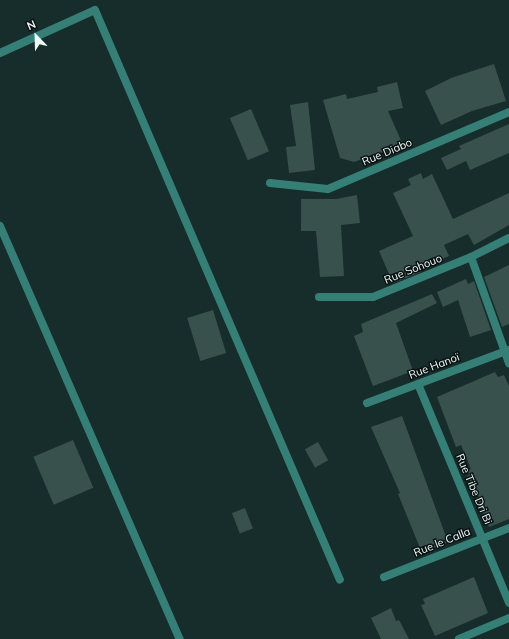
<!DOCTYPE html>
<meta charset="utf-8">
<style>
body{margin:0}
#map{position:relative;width:509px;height:639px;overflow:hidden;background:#162d2b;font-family:Mulish,sans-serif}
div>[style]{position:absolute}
.building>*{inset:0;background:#38514d;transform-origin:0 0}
.street>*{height:8px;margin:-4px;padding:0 4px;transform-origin:4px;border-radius:4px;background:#357f77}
span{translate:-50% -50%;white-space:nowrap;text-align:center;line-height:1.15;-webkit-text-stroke:3px #0a1312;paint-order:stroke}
.street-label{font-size:11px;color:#eaf8f6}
.north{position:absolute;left:16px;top:16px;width:40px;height:40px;-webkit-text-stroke:3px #0a1312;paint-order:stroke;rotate:337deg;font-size:11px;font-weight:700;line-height:16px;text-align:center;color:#eaf8f6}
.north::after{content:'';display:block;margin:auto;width:14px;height:18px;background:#eaf8f6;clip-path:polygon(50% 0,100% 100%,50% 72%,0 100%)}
</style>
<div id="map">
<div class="building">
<div style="clip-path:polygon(494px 64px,506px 101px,472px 111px,441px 125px,425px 91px,451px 78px)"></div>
<div style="clip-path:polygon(397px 82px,403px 108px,388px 111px,403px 145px,354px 162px,340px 158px,323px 100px,346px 94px,347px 99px,378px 92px,377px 87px)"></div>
<div style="clip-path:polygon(308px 102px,315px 170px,289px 173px,286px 147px,296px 146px,290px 105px)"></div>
<div style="left:251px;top:109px;width:46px;height:23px;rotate:67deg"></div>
<div style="clip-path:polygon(509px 124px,509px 153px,470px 170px,466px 161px,447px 170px,441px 158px,461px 149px,459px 146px)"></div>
<div style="clip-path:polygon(421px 173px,423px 179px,432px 174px,453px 219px,509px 193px,509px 225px,474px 245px,468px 234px,444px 245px,449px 256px,419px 269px,421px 272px,393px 283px,379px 251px,413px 236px,393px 193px,411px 185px,408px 179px)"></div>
<div style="clip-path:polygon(357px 195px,360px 223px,341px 225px,344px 276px,320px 277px,316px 231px,301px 231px,301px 199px,336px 199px)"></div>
<div style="clip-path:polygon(509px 265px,509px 324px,502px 327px,484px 277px)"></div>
<div style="clip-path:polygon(466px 279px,468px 284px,474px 281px,491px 330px,470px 337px,458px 300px,443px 307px,437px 292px)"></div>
<div style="clip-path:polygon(432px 294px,437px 303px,396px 323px,413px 371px,373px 386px,354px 336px,363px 332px,361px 324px)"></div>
<div style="left:213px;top:310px;width:45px;height:27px;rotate:73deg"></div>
<div style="clip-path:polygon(495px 372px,498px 377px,504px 375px,509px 386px,509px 519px,489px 527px,466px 471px,471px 469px,461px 445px,456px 447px,437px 397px)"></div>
<div style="clip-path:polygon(402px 416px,448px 542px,422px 553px,398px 494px,400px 493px,371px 427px)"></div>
<div style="left:73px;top:440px;width:52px;height:43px;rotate:67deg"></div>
<div style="left:318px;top:442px;width:21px;height:15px;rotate:61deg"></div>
<div style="left:245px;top:508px;width:22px;height:14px;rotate:69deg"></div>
<div style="clip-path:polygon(474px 577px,488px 613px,435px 636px,421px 605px,425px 604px,423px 599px)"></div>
<div style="clip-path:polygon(391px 608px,396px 621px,399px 620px,409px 639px,381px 639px,371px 618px)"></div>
</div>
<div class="street">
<div style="left:0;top:53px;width:104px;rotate:-24.4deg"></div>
<div style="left:95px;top:10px;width:620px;rotate:66.74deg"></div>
<div style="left:270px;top:183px;width:58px;rotate:5.9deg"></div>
<div style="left:328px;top:189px;width:197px;rotate:-23deg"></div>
<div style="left:0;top:226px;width:451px;rotate:66.5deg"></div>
<div style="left:471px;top:257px;width:113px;rotate:70.3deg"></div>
<div style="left:319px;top:297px;width:54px"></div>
<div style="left:373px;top:297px;width:106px;rotate:-22.2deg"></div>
<div style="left:471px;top:257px;width:42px;rotate:-26.6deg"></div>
<div style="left:418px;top:384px;width:237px;rotate:67.4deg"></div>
<div style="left:367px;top:403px;width:152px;rotate:-20.5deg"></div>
<div style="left:384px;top:577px;width:134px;rotate:-21.4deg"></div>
<div style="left:459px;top:639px;width:54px;rotate:-22.8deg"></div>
</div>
<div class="street-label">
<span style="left:387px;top:152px;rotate:-23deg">Rue Diabo</span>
<span style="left:413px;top:269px;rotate:-22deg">Rue Sohouo</span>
<span style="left:434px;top:366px;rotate:-21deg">Rue Hanoï</span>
<span style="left:474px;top:489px;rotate:67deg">Rue Tibe Dri Bi</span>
<span style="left:442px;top:542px;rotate:-22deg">Rue le Calla</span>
</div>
<div class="north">N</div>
</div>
